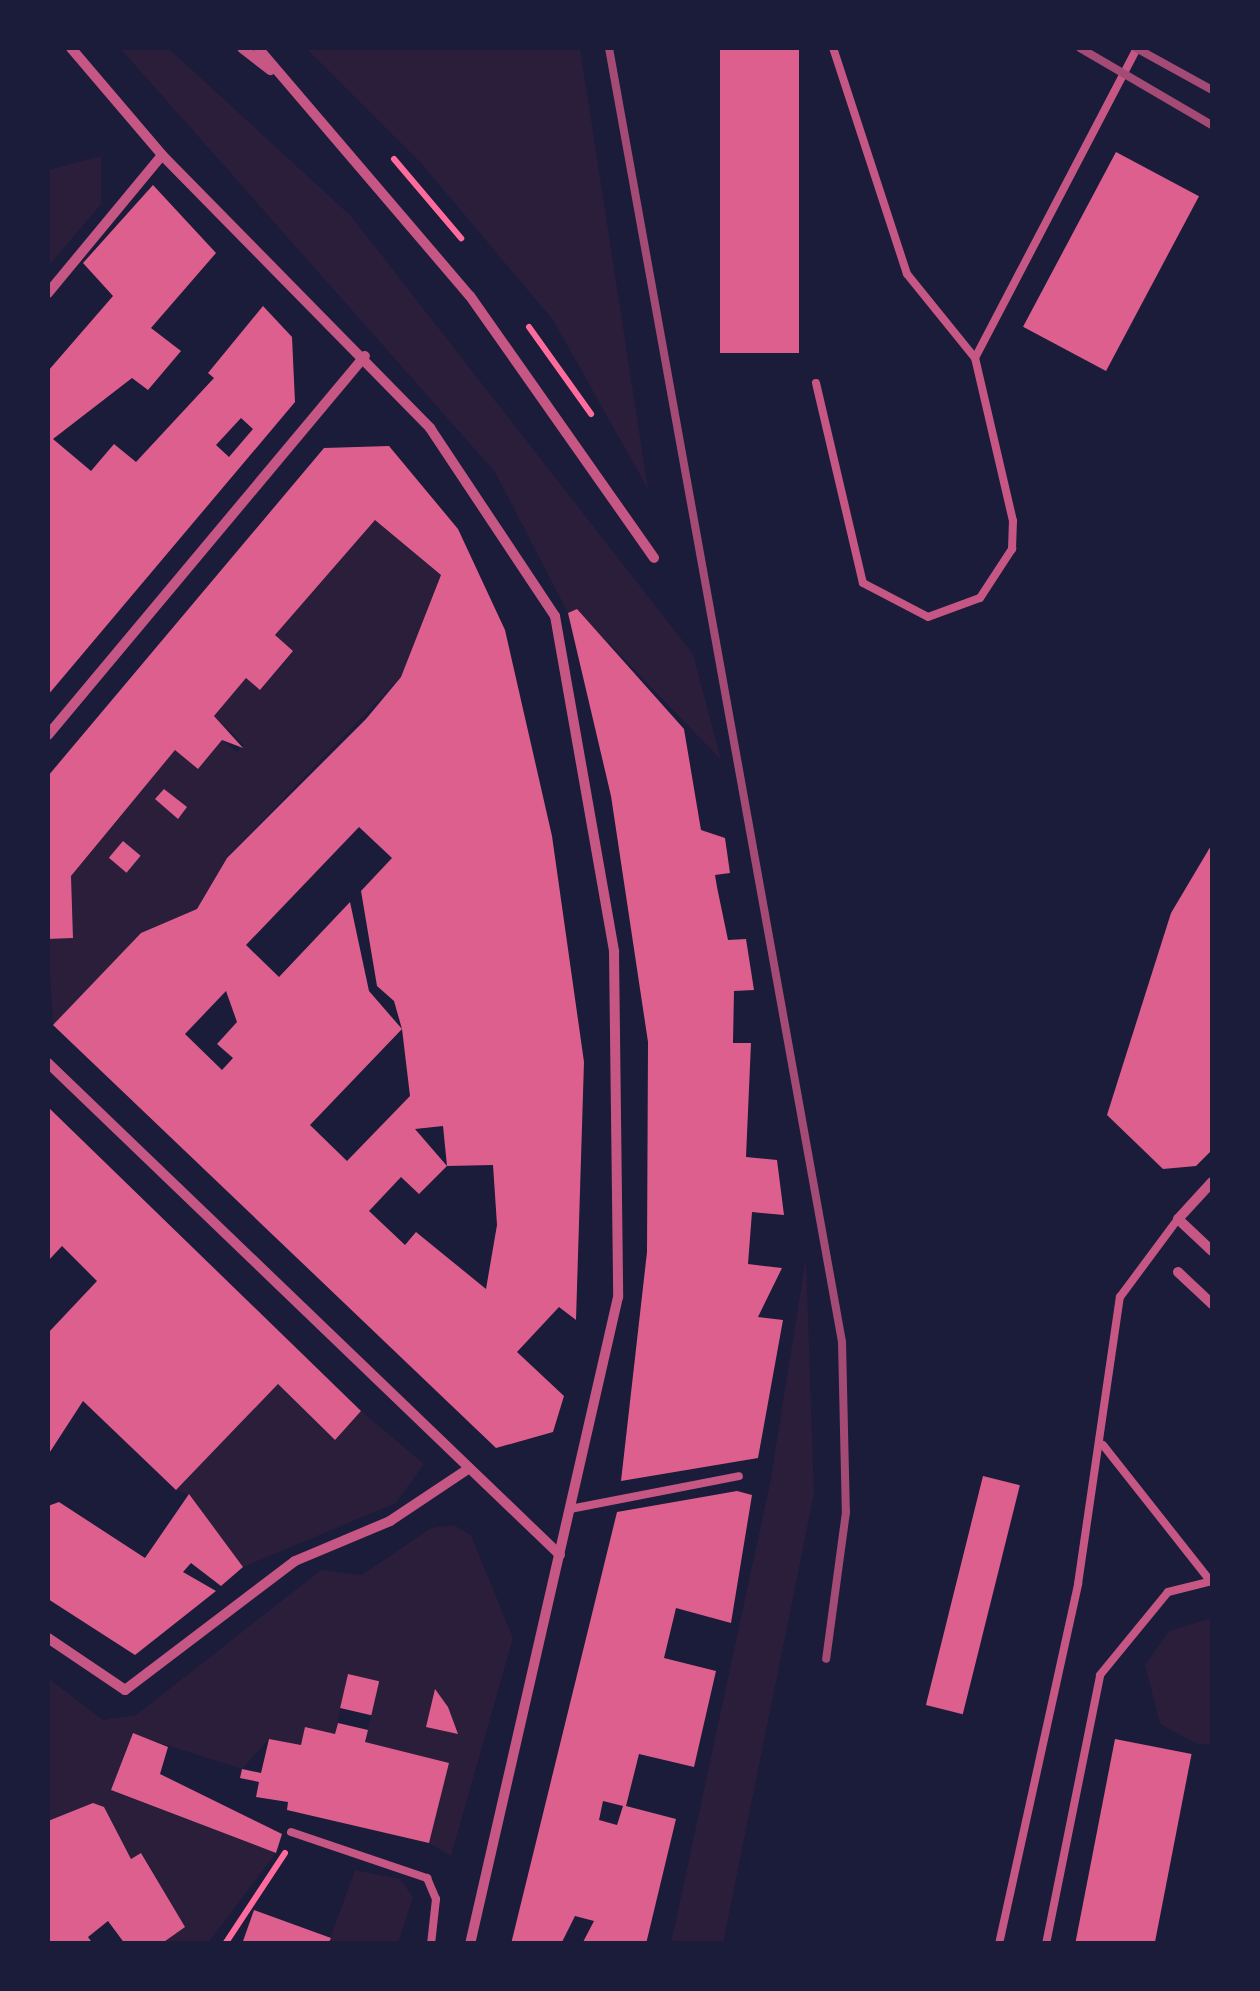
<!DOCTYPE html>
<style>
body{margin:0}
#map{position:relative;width:1260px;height:1991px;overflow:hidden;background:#1b1b3a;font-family:"DM Sans",sans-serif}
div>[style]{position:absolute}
.green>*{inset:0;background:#2a1e3b}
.building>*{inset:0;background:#dd5f8e;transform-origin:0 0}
.path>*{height:6px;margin:-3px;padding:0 3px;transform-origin:3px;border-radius:3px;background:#ff6b9d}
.service>*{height:8px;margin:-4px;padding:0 4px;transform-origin:4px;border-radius:4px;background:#c65784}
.minor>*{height:10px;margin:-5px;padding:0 5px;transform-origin:5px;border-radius:5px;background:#c65784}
.rail>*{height:8px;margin:-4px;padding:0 4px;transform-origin:4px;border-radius:4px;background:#a44b75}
span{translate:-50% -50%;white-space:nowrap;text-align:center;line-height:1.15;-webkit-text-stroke:9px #1b1b3a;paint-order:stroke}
.frame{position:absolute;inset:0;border:50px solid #1b1b3a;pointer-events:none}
</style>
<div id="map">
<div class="green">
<div style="clip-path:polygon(120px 48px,168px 48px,351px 216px,693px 654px,721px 760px,577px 610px,568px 613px,495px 472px)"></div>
<div style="clip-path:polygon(306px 48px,580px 48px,648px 489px,553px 320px,420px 162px)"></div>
<div style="clip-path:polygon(101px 156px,101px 204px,48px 267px,48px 170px)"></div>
<div style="clip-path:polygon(375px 520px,441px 575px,401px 677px,227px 857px,197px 909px,141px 933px,53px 1025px,48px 939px,73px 938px,71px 876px,175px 750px,198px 769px,222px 740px,237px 752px,244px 745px,214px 716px,246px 678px,261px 690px,293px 652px,275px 635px)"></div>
<div style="clip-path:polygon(806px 1258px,814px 1494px,723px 1943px,671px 1943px,770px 1483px)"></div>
<div style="clip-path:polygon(278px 1384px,334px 1440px,361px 1411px,424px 1464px,396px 1503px,243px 1567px,189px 1495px,176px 1490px)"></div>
<div style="clip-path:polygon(454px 1525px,471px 1535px,513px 1638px,451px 1856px,429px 1843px,449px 1763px,365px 1742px,379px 1682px,348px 1674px,335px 1734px,306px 1727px,301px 1745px,269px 1739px,242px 1769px,132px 1734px,112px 1791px,276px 1853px,208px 1943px,161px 1943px,184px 1927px,142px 1853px,131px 1859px,104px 1807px,48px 1821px,48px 1678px,103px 1720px,136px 1715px,321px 1570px,362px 1575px,431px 1528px)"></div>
<div style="clip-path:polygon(1212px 1618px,1212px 1744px,1197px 1744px,1160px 1724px,1145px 1665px,1169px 1631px)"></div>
<div style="clip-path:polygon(355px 1870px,400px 1879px,413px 1897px,398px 1943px,328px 1944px)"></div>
</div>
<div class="building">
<div style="left:720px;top:48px;width:79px;height:305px"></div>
<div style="left:1116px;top:152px;width:94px;height:198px;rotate:28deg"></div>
<div style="clip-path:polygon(evenodd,153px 185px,216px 253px,151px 328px,181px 351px,148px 390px,132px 378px,53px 439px,91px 471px,114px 444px,136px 462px,214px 378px,208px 373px,263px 306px,292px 337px,295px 402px,48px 695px,48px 371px,113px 296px,83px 263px,153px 185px,241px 418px,253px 429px,229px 457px,216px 445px,241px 418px)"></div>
<div style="clip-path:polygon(evenodd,389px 446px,458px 529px,505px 630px,552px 836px,584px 1062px,576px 1320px,559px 1307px,517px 1352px,564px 1396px,553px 1432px,496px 1448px,53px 1025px,141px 933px,197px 909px,227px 858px,366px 719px,401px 677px,441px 575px,375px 520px,275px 635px,293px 651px,260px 690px,246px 678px,214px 716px,243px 748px,222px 740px,198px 769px,175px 750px,71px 876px,73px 938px,48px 939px,48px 776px,324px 448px,389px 446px,359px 827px,392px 858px,361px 891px,377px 986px,394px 1001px,402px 1029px,410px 1096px,347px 1161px,310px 1125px,402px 1029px,369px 991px,350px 902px,279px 977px,246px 945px,359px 827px,389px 446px,226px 991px,237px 1022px,217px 1044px,233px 1058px,222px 1070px,185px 1034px,226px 991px,389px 446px,443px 1126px,447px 1166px,493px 1165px,497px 1225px,486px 1289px,416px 1232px,405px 1245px,369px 1211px,401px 1177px,419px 1194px,447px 1166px,415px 1129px,443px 1126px)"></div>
<div style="clip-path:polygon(577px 609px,684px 729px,701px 830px,725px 838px,730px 873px,715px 875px,717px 887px,728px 940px,746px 939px,754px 990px,734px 991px,733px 1043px,751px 1043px,746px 1157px,777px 1160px,784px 1215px,752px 1212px,748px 1264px,782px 1268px,758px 1317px,783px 1320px,758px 1458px,621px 1481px,647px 1252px,648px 1042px,611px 796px,568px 613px)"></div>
<div style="clip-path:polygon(164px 789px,187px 807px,178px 819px,155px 799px)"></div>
<div style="left:123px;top:841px;width:23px;height:22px;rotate:40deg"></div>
<div style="clip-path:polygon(1212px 844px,1212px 1150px,1196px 1166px,1163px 1169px,1107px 1115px,1171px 913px)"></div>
<div style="clip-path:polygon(48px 1107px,361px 1411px,335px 1440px,278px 1384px,176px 1490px,83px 1401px,48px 1455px,48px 1333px,97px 1281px,62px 1246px,48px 1261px)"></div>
<div style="left:983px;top:1476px;width:38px;height:236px;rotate:14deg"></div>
<div style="clip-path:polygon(evenodd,737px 1491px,752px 1495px,731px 1623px,676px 1608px,664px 1658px,716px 1671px,694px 1767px,639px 1754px,626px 1806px,676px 1819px,646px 1944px,582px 1944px,594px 1921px,575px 1916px,561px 1944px,511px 1944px,617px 1512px,737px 1491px,603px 1801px,623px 1806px,617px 1825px,599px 1820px,603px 1801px)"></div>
<div style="clip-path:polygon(189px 1494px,243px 1567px,221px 1586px,191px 1563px,183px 1572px,216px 1591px,135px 1655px,48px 1599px,48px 1506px,59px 1502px,145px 1558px)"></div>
<div style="left:348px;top:1674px;width:32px;height:35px;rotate:13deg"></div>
<div style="clip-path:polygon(435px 1689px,448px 1707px,458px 1734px,426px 1727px)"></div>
<div style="clip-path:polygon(338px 1723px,368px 1730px,365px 1742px,449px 1763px,429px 1843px,287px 1810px,288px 1802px,256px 1797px,259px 1782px,240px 1778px,242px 1769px,261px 1773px,269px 1739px,301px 1745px,305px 1727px,335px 1734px)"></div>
<div style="clip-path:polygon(133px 1733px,168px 1747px,160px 1774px,282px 1834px,276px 1853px,111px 1790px)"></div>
<div style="left:1115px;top:1739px;width:78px;height:209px;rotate:11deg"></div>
<div style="clip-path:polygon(93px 1803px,104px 1807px,131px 1859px,141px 1853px,185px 1927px,161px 1944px,125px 1944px,108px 1921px,88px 1937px,93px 1944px,48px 1944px,48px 1821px)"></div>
<div style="clip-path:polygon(254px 1910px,331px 1938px,328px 1944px,242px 1944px)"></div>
</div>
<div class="path">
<div style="left:394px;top:159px;width:104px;rotate:49.7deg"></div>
<div style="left:529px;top:327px;width:107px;rotate:54.5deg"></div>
<div style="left:225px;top:1944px;width:109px;rotate:-56.6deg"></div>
</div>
<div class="service">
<div style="left:975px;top:358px;width:350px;rotate:-62.4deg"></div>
<div style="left:816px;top:383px;width:205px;rotate:76.8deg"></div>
<div style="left:863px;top:583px;width:73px;rotate:27.6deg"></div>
<div style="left:928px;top:617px;width:55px;rotate:-20.1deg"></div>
<div style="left:980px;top:598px;width:59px;rotate:-56.9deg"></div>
<div style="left:1012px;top:549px;width:28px;rotate:-88deg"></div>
<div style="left:1013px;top:521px;width:167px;rotate:-103.1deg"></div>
<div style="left:975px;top:358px;width:108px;rotate:-129deg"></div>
<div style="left:907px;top:274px;width:238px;rotate:-108.1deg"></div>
<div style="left:1103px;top:1445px;width:171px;rotate:51.7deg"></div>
<div style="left:570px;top:1509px;width:172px;rotate:-11deg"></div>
<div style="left:291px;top:1832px;width:144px;rotate:18.7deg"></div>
<div style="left:427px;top:1878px;width:23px;rotate:67deg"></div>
<div style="left:436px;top:1899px;width:45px;rotate:96.3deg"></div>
<div style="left:999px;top:1944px;width:369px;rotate:-77.6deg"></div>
<div style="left:1078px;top:1584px;width:290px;rotate:-81.7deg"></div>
<div style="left:1120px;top:1297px;width:97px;rotate:-53.4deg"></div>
<div style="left:1046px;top:1944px;width:274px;rotate:-78.6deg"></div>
<div style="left:1100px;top:1675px;width:107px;rotate:-50.7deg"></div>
<div style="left:1168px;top:1592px;width:45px;rotate:-14deg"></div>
</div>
<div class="minor">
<div style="left:71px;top:48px;width:140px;rotate:49.6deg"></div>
<div style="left:162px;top:155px;width:383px;rotate:45.5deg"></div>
<div style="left:430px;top:428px;width:226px;rotate:56.4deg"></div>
<div style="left:555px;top:616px;width:341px;rotate:80deg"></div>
<div style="left:614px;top:952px;width:345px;rotate:89.3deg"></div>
<div style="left:618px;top:1297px;width:664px;rotate:102.88deg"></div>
<div style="left:242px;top:48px;width:36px;rotate:38deg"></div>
<div style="left:258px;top:48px;width:326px;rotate:49.5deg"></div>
<div style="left:470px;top:296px;width:320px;rotate:54.9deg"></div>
<div style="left:48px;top:293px;width:179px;rotate:-50.4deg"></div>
<div style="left:48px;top:735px;width:494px;rotate:-50.1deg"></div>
<div style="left:48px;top:1063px;width:710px;rotate:43.86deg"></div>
<div style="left:1212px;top:1182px;width:50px;rotate:132.6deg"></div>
<div style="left:1178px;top:1219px;width:47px;rotate:43.3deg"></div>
<div style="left:1178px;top:1272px;width:47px;rotate:43.3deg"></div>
<div style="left:48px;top:1638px;width:93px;rotate:34deg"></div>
<div style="left:125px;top:1690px;width:213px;rotate:-37.2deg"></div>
<div style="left:295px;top:1561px;width:103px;rotate:-22.8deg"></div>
<div style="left:390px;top:1521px;width:94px;rotate:-33.7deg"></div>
</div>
<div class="rail">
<div style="left:609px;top:48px;width:1315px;rotate:79.79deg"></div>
<div style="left:842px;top:1342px;width:170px;rotate:88.7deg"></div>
<div style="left:846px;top:1512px;width:148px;rotate:97.7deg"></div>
<div style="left:1080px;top:48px;width:153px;rotate:30.3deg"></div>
<div style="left:1136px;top:48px;width:87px;rotate:28.9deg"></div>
</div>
<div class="frame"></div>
</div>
